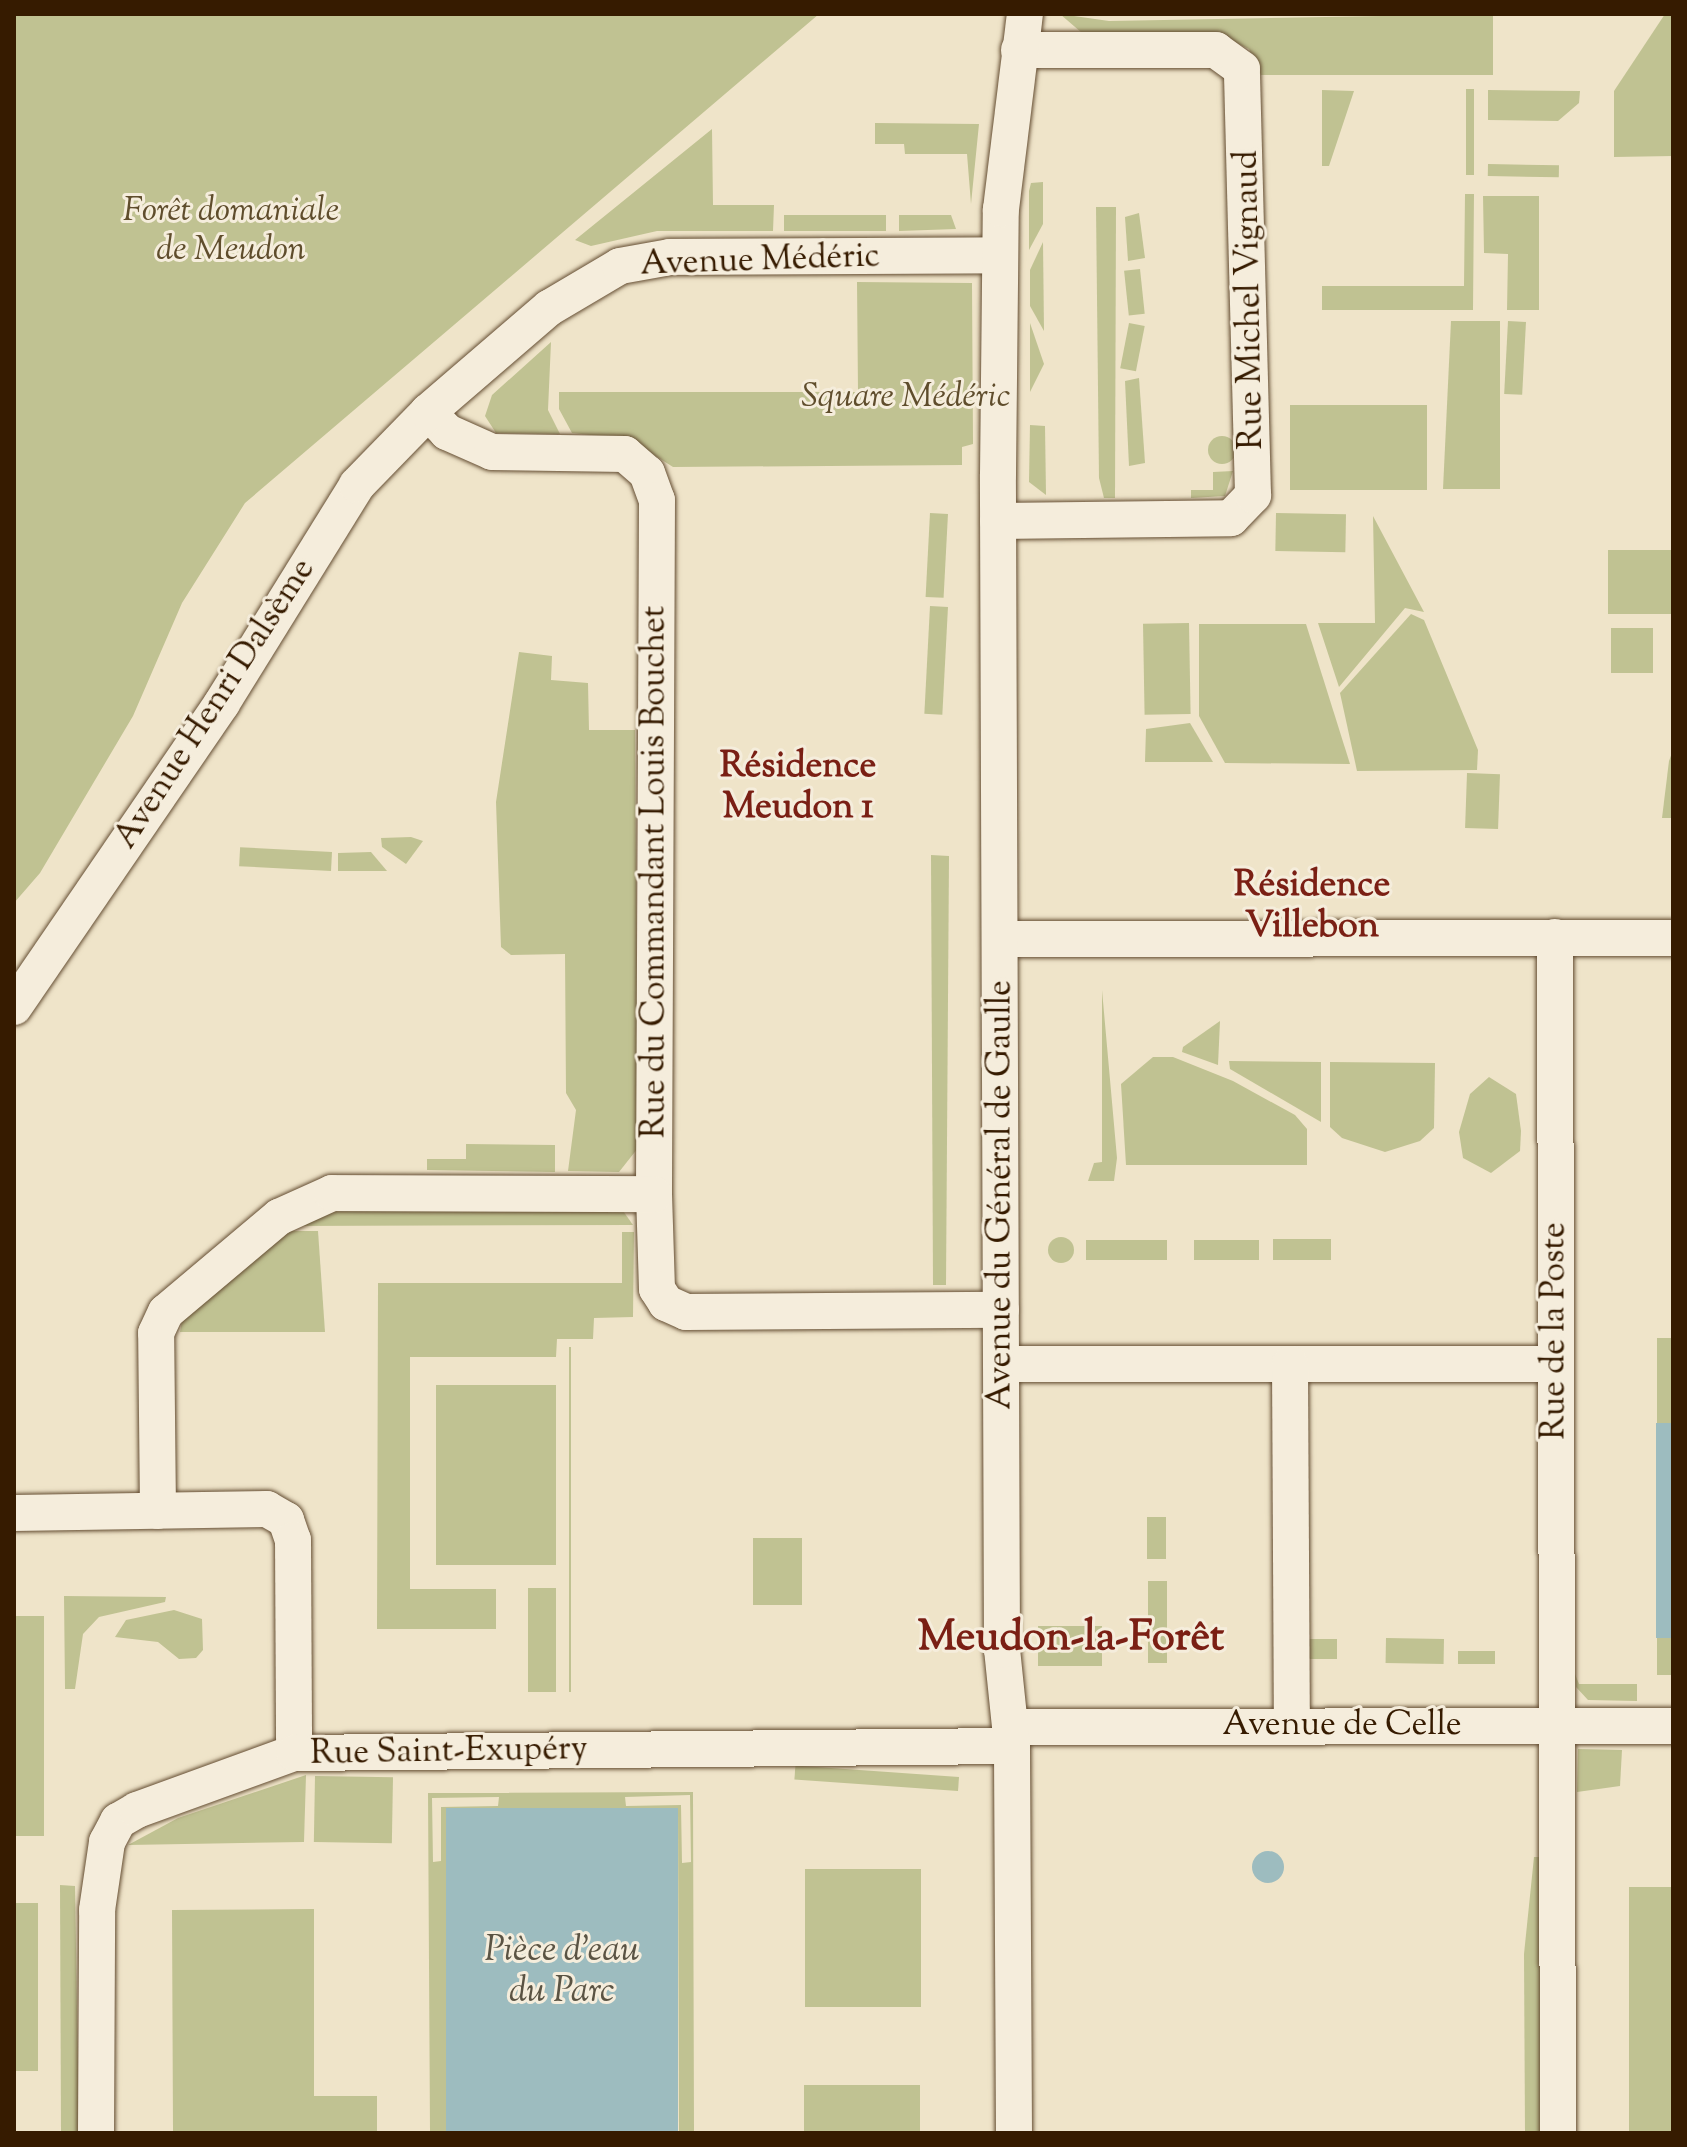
<!DOCTYPE html>
<meta charset="utf-8">
<style>
body{margin:0}
#map{position:relative;width:1687px;height:2147px;overflow:hidden;background:#efe4c9;font-family:"Sorts Mill Goudy",serif}
div>[style]{position:absolute}
.green>*{inset:0;background:#c0c292;transform-origin:0 0}
.round{border-radius:50%}
.water>*{inset:0;background:#9dbcbf;transform-origin:0 0}
.roads{filter:drop-shadow(0 0 2px #644d32) drop-shadow(0 0 2px #644d32)}
.minor>*{height:36px;margin:-18px;padding:0 18px;transform-origin:18px;border-radius:18px;background:#f5eddc}
span{translate:-50% -50%;white-space:nowrap;text-align:center;line-height:1.15;-webkit-text-stroke:6px #f5eddc;paint-order:stroke}
.park-label{font-size:34px;color:#5f4d2c;font-style:italic}
.street-label{font-size:34px;color:#361b00}
.neighbourhood-label{font-size:36px;color:#7a1f14;font-weight:700}
.water-label{font-size:36px;color:#5a5343;font-style:italic}
.district-label{font-size:42px;color:#7a1f14;font-weight:700}
.frame{position:absolute;inset:0;border:16px solid #361b00;pointer-events:none}
</style>
<div id="map">
<div class="green">
<div style="clip-path:polygon(14px 14px,819px 14px,245px 503px,182px 603px,133px 716px,40px 873px,14px 903px)"></div>
<div style="clip-path:polygon(1060px 14px,1109px 21px,1493px 14px,1493px 75px,1261px 75px,1249px 49px,1216px 33px,1082px 33px)"></div>
<div style="clip-path:polygon(1665px 14px,1673px 14px,1673px 156px,1614px 157px,1614px 91px)"></div>
<div style="left:1466px;top:89px;width:8px;height:86px"></div>
<div style="clip-path:polygon(1322px 90px,1354px 91px,1329px 166px,1322px 166px)"></div>
<div style="clip-path:polygon(1488px 90px,1580px 91px,1579px 103px,1558px 121px,1488px 120px)"></div>
<div style="clip-path:polygon(875px 123px,979px 124px,971px 204px,967px 154px,905px 154px,904px 144px,875px 144px)"></div>
<div style="clip-path:polygon(712px 129px,713px 205px,774px 205px,773px 231px,657px 231px,591px 246px,575px 240px)"></div>
<div style="left:1488px;top:164px;width:71px;height:12px;rotate:1deg"></div>
<div style="clip-path:polygon(1043px 182px,1043px 224px,1029px 250px,1029px 191px,1031px 183px)"></div>
<div style="clip-path:polygon(1465px 194px,1474px 194px,1473px 310px,1322px 310px,1322px 286px,1464px 286px)"></div>
<div style="clip-path:polygon(1483px 196px,1539px 196px,1539px 310px,1507px 310px,1508px 254px,1484px 253px)"></div>
<div style="clip-path:polygon(1096px 207px,1116px 207px,1115px 498px,1104px 498px,1099px 478px)"></div>
<div style="clip-path:polygon(1139px 213px,1145px 258px,1128px 261px,1125px 217px)"></div>
<div style="left:784px;top:215px;width:102px;height:16px"></div>
<div style="clip-path:polygon(899px 215px,951px 215px,956px 229px,899px 231px)"></div>
<div style="clip-path:polygon(1043px 242px,1044px 331px,1030px 306px,1030px 270px)"></div>
<div style="left:1140px;top:269px;width:45px;height:16px;rotate:84deg"></div>
<div style="clip-path:polygon(857px 282px,972px 283px,973px 444px,962px 447px,962px 465px,673px 467px,629px 439px,572px 433px,559px 409px,559px 392px,858px 392px)"></div>
<div style="clip-path:polygon(1451px 321px,1500px 321px,1500px 489px,1443px 489px)"></div>
<div style="left:1508px;top:321px;width:18px;height:73px;rotate:3deg"></div>
<div style="clip-path:polygon(1030px 323px,1044px 364px,1030px 392px)"></div>
<div style="left:1129px;top:323px;width:16px;height:46px;rotate:11deg"></div>
<div style="clip-path:polygon(551px 342px,548px 410px,560px 434px,496px 433px,485px 416px,492px 395px)"></div>
<div style="clip-path:polygon(1139px 378px,1145px 463px,1129px 466px,1125px 381px)"></div>
<div style="left:1427px;top:405px;width:85px;height:137px;rotate:90deg"></div>
<div style="clip-path:polygon(1030px 425px,1045px 426px,1046px 495px,1029px 482px)"></div>
<div class="round" style="left:1208px;top:436px;width:28px;height:28px"></div>
<div style="clip-path:polygon(1233px 471px,1225px 496px,1191px 498px,1191px 490px,1213px 490px,1213px 472px)"></div>
<div style="left:930px;top:513px;width:18px;height:84px;rotate:3deg"></div>
<div style="left:1276px;top:513px;width:70px;height:38px;rotate:1deg"></div>
<div style="clip-path:polygon(1373px 516px,1424px 612px,1405px 608px,1339px 687px,1318px 623px,1375px 623px)"></div>
<div style="left:1608px;top:550px;width:65px;height:64px"></div>
<div style="left:930px;top:606px;width:18px;height:108px;rotate:3deg"></div>
<div style="clip-path:polygon(1411px 614px,1424px 620px,1478px 750px,1477px 770px,1357px 771px,1340px 693px)"></div>
<div style="left:1189px;top:623px;width:91px;height:46px;rotate:89deg"></div>
<div style="clip-path:polygon(1199px 624px,1306px 624px,1350px 764px,1225px 763px,1199px 716px)"></div>
<div style="left:1611px;top:628px;width:42px;height:45px"></div>
<div style="clip-path:polygon(519px 652px,552px 656px,551px 680px,588px 683px,589px 730px,635px 730px,638px 1148px,619px 1172px,568px 1171px,576px 1110px,566px 1093px,565px 954px,511px 955px,501px 947px,496px 802px)"></div>
<div style="clip-path:polygon(1190px 723px,1213px 762px,1145px 762px,1146px 729px)"></div>
<div style="clip-path:polygon(1673px 750px,1673px 818px,1662px 818px,1669px 761px)"></div>
<div style="left:1467px;top:773px;width:33px;height:55px;rotate:2deg"></div>
<div style="clip-path:polygon(411px 837px,423px 841px,406px 864px,382px 847px,381px 838px)"></div>
<div style="left:332px;top:852px;width:19px;height:92px;rotate:93deg"></div>
<div style="clip-path:polygon(371px 852px,387px 871px,338px 871px,338px 853px)"></div>
<div style="clip-path:polygon(931px 855px,949px 856px,946px 1285px,933px 1285px)"></div>
<div style="clip-path:polygon(1102px 990px,1117px 1158px,1114px 1181px,1088px 1181px,1094px 1163px,1102px 1162px)"></div>
<div style="clip-path:polygon(1220px 1021px,1218px 1065px,1182px 1052px,1183px 1047px)"></div>
<div style="clip-path:polygon(1153px 1057px,1173px 1057px,1233px 1081px,1295px 1115px,1307px 1129px,1307px 1165px,1126px 1165px,1121px 1084px)"></div>
<div style="clip-path:polygon(1229px 1061px,1321px 1062px,1321px 1122px,1230px 1069px)"></div>
<div style="clip-path:polygon(1330px 1062px,1435px 1063px,1434px 1128px,1420px 1141px,1385px 1152px,1342px 1138px,1330px 1127px)"></div>
<div style="clip-path:polygon(1489px 1077px,1516px 1094px,1521px 1131px,1520px 1151px,1491px 1173px,1463px 1158px,1459px 1132px,1470px 1094px)"></div>
<div style="clip-path:polygon(466px 1144px,555px 1145px,555px 1172px,427px 1170px,427px 1159px,466px 1159px)"></div>
<div style="clip-path:polygon(355px 1204px,621px 1208px,633px 1225px,289px 1226px)"></div>
<div style="clip-path:polygon(281px 1231px,318px 1231px,325px 1332px,180px 1332px,182px 1321px)"></div>
<div style="clip-path:polygon(622px 1232px,634px 1232px,633px 1317px,594px 1318px,593px 1339px,557px 1339px,556px 1357px,410px 1357px,410px 1589px,496px 1589px,496px 1629px,377px 1629px,378px 1283px,622px 1283px)"></div>
<div class="round" style="left:1048px;top:1237px;width:26px;height:26px"></div>
<div style="left:1273px;top:1239px;width:58px;height:21px"></div>
<div style="left:1086px;top:1240px;width:81px;height:20px"></div>
<div style="left:1194px;top:1240px;width:65px;height:20px"></div>
<div style="left:1657px;top:1338px;width:16px;height:92px"></div>
<div style="left:569px;top:1347px;width:2px;height:345px"></div>
<div style="left:436px;top:1385px;width:120px;height:180px"></div>
<div style="left:1147px;top:1517px;width:19px;height:42px"></div>
<div style="left:753px;top:1538px;width:49px;height:67px"></div>
<div style="left:1148px;top:1581px;width:19px;height:82px"></div>
<div style="left:528px;top:1588px;width:28px;height:104px"></div>
<div style="clip-path:polygon(64px 1596px,166px 1597px,165px 1602px,99px 1617px,83px 1634px,75px 1689px,65px 1689px)"></div>
<div style="clip-path:polygon(174px 1610px,202px 1619px,203px 1650px,196px 1658px,179px 1659px,158px 1642px,115px 1637px,126px 1620px)"></div>
<div style="left:14px;top:1616px;width:30px;height:220px"></div>
<div style="left:1038px;top:1626px;width:64px;height:40px"></div>
<div style="left:1386px;top:1638px;width:58px;height:25px;rotate:1deg"></div>
<div style="left:1657px;top:1638px;width:16px;height:37px"></div>
<div style="left:1307px;top:1639px;width:30px;height:20px"></div>
<div style="left:1458px;top:1651px;width:37px;height:13px"></div>
<div style="clip-path:polygon(1575px 1674px,1579px 1684px,1637px 1684px,1637px 1701px,1588px 1700px,1576px 1687px)"></div>
<div style="clip-path:polygon(1578px 1749px,1622px 1750px,1620px 1786px,1577px 1792px)"></div>
<div style="clip-path:polygon(306px 1775px,304px 1842px,128px 1845px,178px 1818px)"></div>
<div style="left:315px;top:1776px;width:78px;height:66px;rotate:1deg"></div>
<div style="left:959px;top:1777px;width:14px;height:164px;rotate:94deg"></div>
<div style="clip-path:polygon(evenodd,693px 1792px,694px 2133px,679px 2133px,678px 1808px,446px 1811px,446px 2133px,430px 2133px,428px 1793px,693px 1792px,690px 1795px,691px 1862px,682px 1863px,681px 1805px,626px 1806px,625px 1797px,690px 1795px,693px 1792px,499px 1797px,498px 1806px,441px 1807px,441px 1861px,433px 1862px,432px 1798px,499px 1797px)"></div>
<div style="clip-path:polygon(1534px 1857px,1542px 1857px,1545px 2133px,1525px 2133px,1524px 1954px)"></div>
<div style="left:805px;top:1869px;width:116px;height:138px"></div>
<div style="clip-path:polygon(60px 1885px,75px 1886px,79px 2133px,61px 2133px)"></div>
<div style="left:1629px;top:1887px;width:44px;height:246px"></div>
<div style="left:14px;top:1903px;width:24px;height:168px"></div>
<div style="clip-path:polygon(314px 1909px,314px 2096px,377px 2096px,377px 2133px,173px 2133px,172px 1910px)"></div>
<div style="left:804px;top:2085px;width:116px;height:48px"></div>
</div>
<div class="water">
<div style="left:1673px;top:1423px;width:215px;height:17px;rotate:90deg"></div>
<div style="left:678px;top:1808px;width:325px;height:232px;rotate:90deg"></div>
<div class="round" style="left:1252px;top:1851px;width:32px;height:32px"></div>
</div>
<div class="roads">
<div class="minor">
<div style="left:428px;top:412px;width:28px;rotate:46deg"></div>
<div style="left:447px;top:432px;width:49px;rotate:24deg"></div>
<div style="left:492px;top:452px;width:133px;rotate:0.9deg"></div>
<div style="left:625px;top:454px;width:29px;rotate:41deg"></div>
<div style="left:647px;top:473px;width:29px;rotate:70deg"></div>
<div style="left:657px;top:500px;width:694px;rotate:90.25deg"></div>
<div style="left:654px;top:1194px;width:95px;rotate:88.2deg"></div>
<div style="left:657px;top:1289px;width:17px;rotate:57deg"></div>
<div style="left:666px;top:1303px;width:22px;rotate:24deg"></div>
<div style="left:686px;top:1312px;width:315px;rotate:-0.4deg"></div>
<div style="left:998px;top:521px;width:233px;rotate:-0.7deg"></div>
<div style="left:1231px;top:518px;width:32px;rotate:-46deg"></div>
<div style="left:1253px;top:495px;width:426px;rotate:-91.5deg"></div>
<div style="left:1242px;top:69px;width:32px;rotate:-144deg"></div>
<div style="left:1216px;top:50px;width:197px;rotate:180deg"></div>
<div style="left:1555px;top:937px;width:1196px;rotate:89.86deg"></div>
<div style="left:1000px;top:939px;width:673px;rotate:-0.09deg"></div>
<div style="left:14px;top:1007px;width:368px;rotate:-55.6deg"></div>
<div style="left:222px;top:703px;width:256px;rotate:-58.2deg"></div>
<div style="left:357px;top:485px;width:102px;rotate:-45.8deg"></div>
<div style="left:428px;top:412px;width:160px;rotate:-40.7deg"></div>
<div style="left:549px;top:308px;width:82px;rotate:-30.6deg"></div>
<div style="left:620px;top:266px;width:51px;rotate:-10.2deg"></div>
<div style="left:670px;top:257px;width:329px;rotate:-0.3deg"></div>
<div style="left:1001px;top:1364px;width:555px"></div>
<div style="left:1290px;top:1364px;width:362px;rotate:89.7deg"></div>
<div style="left:158px;top:1511px;width:178px;rotate:-90.6deg"></div>
<div style="left:156px;top:1333px;width:23px;rotate:-65deg"></div>
<div style="left:166px;top:1312px;width:148px;rotate:-40.1deg"></div>
<div style="left:279px;top:1217px;width:58px;rotate:-24.4deg"></div>
<div style="left:332px;top:1193px;width:322px;rotate:0.2deg"></div>
<div style="left:14px;top:1513px;width:253px;rotate:-0.9deg"></div>
<div style="left:267px;top:1509px;width:22px;rotate:30deg"></div>
<div style="left:286px;top:1520px;width:21px;rotate:71deg"></div>
<div style="left:293px;top:1540px;width:213px;rotate:89.7deg"></div>
<div style="left:1012px;top:1727px;width:661px;rotate:-0.09deg"></div>
<div style="left:96px;top:2133px;width:223px;rotate:-89.7deg"></div>
<div style="left:97px;top:1910px;width:69px;rotate:-81.6deg"></div>
<div style="left:107px;top:1842px;width:24px;rotate:-62deg"></div>
<div style="left:118px;top:1821px;width:22px;rotate:-30deg"></div>
<div style="left:137px;top:1810px;width:167px;rotate:-20deg"></div>
<div style="left:294px;top:1753px;width:718px;rotate:-0.56deg"></div>
<div style="left:1014px;top:2133px;width:387px;rotate:-90.3deg"></div>
<div style="left:1012px;top:1746px;width:97px;rotate:-95.9deg"></div>
<div style="left:1002px;top:1650px;width:1175px;rotate:-90.2deg"></div>
<div style="left:998px;top:475px;width:266px;rotate:-89.4deg"></div>
<div style="left:1001px;top:209px;width:196px;rotate:-83deg"></div>
</div>
</div>
<div class="park-label">
<span style="left:231px;top:231px">Forêt domaniale<br>de Meudon</span>
<span style="left:906px;top:398px">Square Médéric</span>
</div>
<div class="street-label">
<span style="left:760px;top:261px;rotate:-2deg">Avenue Médéric</span>
<span style="left:1250px;top:300px;rotate:-91deg">Rue Michel Vignaud</span>
<span style="left:215px;top:704px;rotate:-57deg">Avenue Henri Dalsème</span>
<span style="left:655px;top:872px;rotate:-90deg">Rue du Commandant Louis Bouchet</span>
<span style="left:1001px;top:1195px;rotate:-90deg">Avenue du Général de Gaulle</span>
<span style="left:1555px;top:1331px;rotate:-90deg">Rue de la Poste</span>
<span style="left:1342px;top:1726px">Avenue de Celle</span>
<span style="left:449px;top:1752px;rotate:-1deg">Rue Saint-Exupéry</span>
</div>
<div class="neighbourhood-label">
<span style="left:798px;top:788px">Résidence<br>Meudon 1</span>
<span style="left:1312px;top:907px">Résidence<br>Villebon</span>
</div>
<div class="water-label">
<span style="left:562px;top:1972px">Pièce d'eau<br>du Parc</span>
</div>
<div class="district-label">
<span style="left:1071px;top:1639px">Meudon-la-Forêt</span>
</div>
<div class="frame"></div>
</div>
